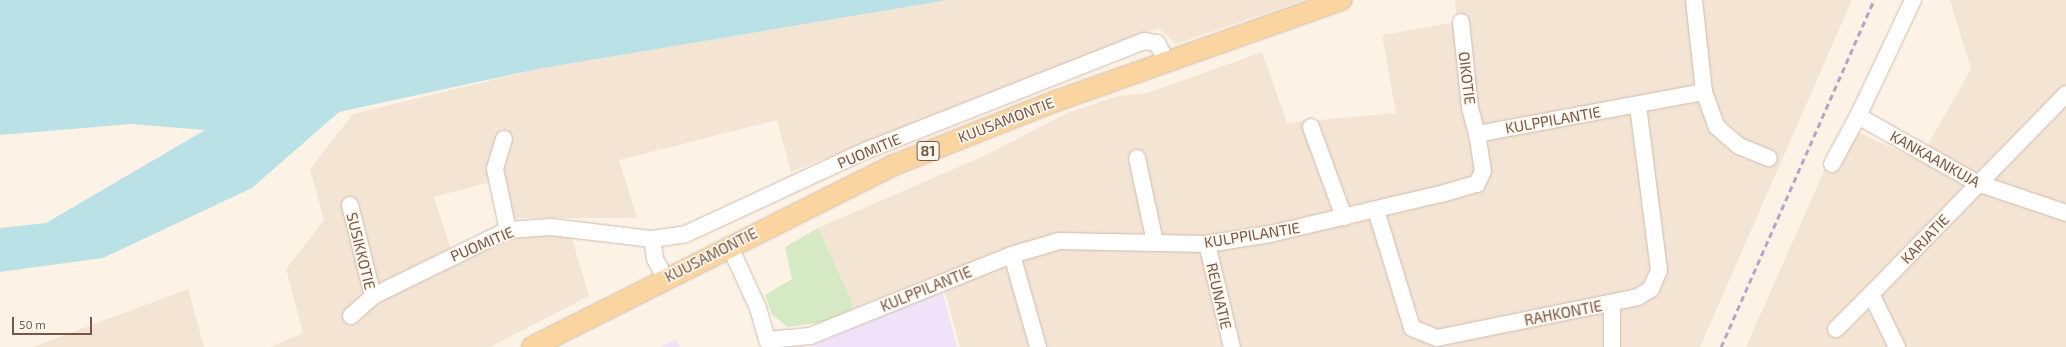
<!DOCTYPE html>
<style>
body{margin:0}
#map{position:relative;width:2066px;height:347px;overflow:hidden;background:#fcf3e6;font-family:"Exo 2",sans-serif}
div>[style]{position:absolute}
.residential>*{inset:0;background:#f4e4d4}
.education>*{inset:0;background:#f0e3f9}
.green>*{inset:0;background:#d5eac4}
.water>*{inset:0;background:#bae2e6}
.roads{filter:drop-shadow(0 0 1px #d0bcae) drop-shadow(0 0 1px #d0bcae)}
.minor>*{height:16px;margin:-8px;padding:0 8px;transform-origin:8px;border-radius:8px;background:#fff}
.major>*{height:20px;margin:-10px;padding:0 10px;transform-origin:10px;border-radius:10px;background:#fbd59f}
.rail>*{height:3px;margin-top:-1.5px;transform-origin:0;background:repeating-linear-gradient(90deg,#b5a4c7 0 6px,transparent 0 10px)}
span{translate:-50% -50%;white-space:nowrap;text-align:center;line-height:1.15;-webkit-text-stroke:3.5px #fff7ed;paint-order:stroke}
.shield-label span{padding:1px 3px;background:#fff7ed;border:1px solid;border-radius:3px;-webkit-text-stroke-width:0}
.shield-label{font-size:14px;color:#76584a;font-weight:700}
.street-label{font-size:15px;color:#76584a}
.scale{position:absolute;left:12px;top:317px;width:80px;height:18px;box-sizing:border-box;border:2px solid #76584a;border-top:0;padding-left:5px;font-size:12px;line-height:14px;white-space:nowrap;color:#76584a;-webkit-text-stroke:3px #fff7ed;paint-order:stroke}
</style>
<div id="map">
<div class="residential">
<div style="clip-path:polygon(948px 0,1304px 0,1176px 44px,1158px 28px,791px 172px,777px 120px,619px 160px,637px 218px,513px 218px,506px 178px,434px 197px,456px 265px,516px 234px,570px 232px,589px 296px,490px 347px,270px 347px,303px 333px,286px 269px,324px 220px,310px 169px,353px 114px,538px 69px)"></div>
<div style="clip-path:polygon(1455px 0,1852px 0,1700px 347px,960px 347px,940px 274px,855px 308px,818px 228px,986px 155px,1067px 113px,1118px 96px,1148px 93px,1262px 52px,1287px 123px,1396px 113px,1382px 35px,1457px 22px)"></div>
<div style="clip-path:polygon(1950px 0,2066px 0,2066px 347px,1746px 347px,1844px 126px,1919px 160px,1971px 69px)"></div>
<div style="clip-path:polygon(188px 289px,204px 347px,33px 347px)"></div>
</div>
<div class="education">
<div style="clip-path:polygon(942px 290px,957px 347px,809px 347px)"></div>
<div style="clip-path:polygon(677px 339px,680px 347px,660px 347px)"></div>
</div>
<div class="green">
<div style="clip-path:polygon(818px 228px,855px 308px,823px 322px,788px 327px,772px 315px,765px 295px,792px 279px,785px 247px)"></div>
</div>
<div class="water">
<div style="clip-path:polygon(0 0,948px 0,538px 69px,339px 112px,252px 188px,103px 258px,0 272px,0 228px,46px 223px,205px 130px,131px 124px,0 135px)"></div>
</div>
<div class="roads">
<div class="minor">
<div style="left:1694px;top:0;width:93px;rotate:83.8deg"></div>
<div style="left:1704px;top:92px;width:37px;rotate:70deg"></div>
<div style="left:1717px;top:127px;width:29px;rotate:41deg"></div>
<div style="left:1739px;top:146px;width:32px;rotate:22deg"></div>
<div style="left:1461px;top:22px;width:86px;rotate:84deg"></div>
<div style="left:1470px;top:108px;width:27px;rotate:75deg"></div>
<div style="left:1858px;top:116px;width:128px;rotate:-64.6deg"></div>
<div style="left:1311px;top:127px;width:96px;rotate:69.9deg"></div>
<div style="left:504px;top:139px;width:31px;rotate:107deg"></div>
<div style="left:495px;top:169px;width:62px;rotate:78deg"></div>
<div style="left:1137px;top:158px;width:86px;rotate:77.9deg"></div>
<div style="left:1832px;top:164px;width:55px;rotate:-61.6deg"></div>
<div style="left:1858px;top:116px;width:137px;rotate:29.4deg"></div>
<div style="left:1977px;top:183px;width:94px;rotate:18.6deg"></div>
<div style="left:350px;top:205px;width:94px;rotate:75.8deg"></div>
<div style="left:1376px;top:210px;width:123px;rotate:73deg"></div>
<div style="left:1412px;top:328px;width:27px;rotate:22deg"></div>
<div style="left:1437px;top:338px;width:205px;rotate:-11.5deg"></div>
<div style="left:1638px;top:297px;width:15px;rotate:-32deg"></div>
<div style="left:1651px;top:289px;width:21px;rotate:-67deg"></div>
<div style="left:1659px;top:270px;width:166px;rotate:-97.3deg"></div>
<div style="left:652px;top:239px;width:20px;rotate:81deg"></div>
<div style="left:655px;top:259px;width:21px;rotate:62deg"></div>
<div style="left:1207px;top:244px;width:106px;rotate:76.4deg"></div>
<div style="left:729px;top:245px;width:69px;rotate:65.3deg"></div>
<div style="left:758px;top:308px;width:33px;rotate:74deg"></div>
<div style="left:767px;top:340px;width:43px;rotate:-5.3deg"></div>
<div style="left:810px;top:336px;width:218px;rotate:-21.9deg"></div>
<div style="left:1012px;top:255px;width:49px;rotate:-16.6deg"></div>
<div style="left:1059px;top:241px;width:148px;rotate:1.2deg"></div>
<div style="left:1207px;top:244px;width:64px;rotate:-9deg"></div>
<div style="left:1270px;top:234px;width:176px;rotate:-13.2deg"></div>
<div style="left:1441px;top:194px;width:37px;rotate:-16deg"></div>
<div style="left:1477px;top:184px;width:14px;rotate:-65deg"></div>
<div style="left:1483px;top:171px;width:37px;rotate:-99deg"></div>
<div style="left:1477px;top:134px;width:231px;rotate:-10.5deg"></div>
<div style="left:1012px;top:255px;width:96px;rotate:74.2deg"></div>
<div style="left:1612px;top:303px;width:44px;rotate:90deg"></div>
<div style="left:351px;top:316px;width:30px;rotate:-42deg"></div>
<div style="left:373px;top:296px;width:150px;rotate:-26.1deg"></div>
<div style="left:508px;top:230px;width:43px;rotate:-4deg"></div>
<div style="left:551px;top:227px;width:102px;rotate:6.8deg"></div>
<div style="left:652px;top:239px;width:34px;rotate:-8deg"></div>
<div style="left:686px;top:234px;width:197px;rotate:-24.9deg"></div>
<div style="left:865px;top:151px;width:300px;rotate:-21.5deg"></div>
<div style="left:1144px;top:41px;width:13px;rotate:9deg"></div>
<div style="left:1157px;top:43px;width:21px;rotate:62deg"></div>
<div style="left:1836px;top:329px;width:49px;rotate:-45deg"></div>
<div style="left:1897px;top:347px;width:59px;rotate:-116.1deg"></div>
<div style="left:1871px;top:294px;width:279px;rotate:-45.7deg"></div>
</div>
<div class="major">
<div style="left:532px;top:347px;width:405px;rotate:-26.7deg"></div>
<div style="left:894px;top:165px;width:174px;rotate:-21.6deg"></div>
<div style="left:1056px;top:101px;width:303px;rotate:-19.5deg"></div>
</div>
</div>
<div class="rail">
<div style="left:1721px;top:347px;width:379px;rotate:-66.2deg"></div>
</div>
<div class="shield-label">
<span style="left:928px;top:151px">81</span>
</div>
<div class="street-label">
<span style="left:1467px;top:78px;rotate:83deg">OIKOTIE</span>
<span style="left:1006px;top:120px;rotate:-21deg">KUUSAMONTIE</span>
<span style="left:1553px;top:120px;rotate:-10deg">KULPPILANTIE</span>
<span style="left:869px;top:151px;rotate:-23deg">PUOMITIE</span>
<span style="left:1935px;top:159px;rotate:29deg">KANKAANKUJA</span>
<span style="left:1252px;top:235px;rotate:-9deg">KULPPILANTIE</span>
<span style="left:1925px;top:239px;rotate:-46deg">KARJATIE</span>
<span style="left:482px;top:244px;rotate:-23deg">PUOMITIE</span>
<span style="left:361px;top:251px;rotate:76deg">SUSIKKOTIE</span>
<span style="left:711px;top:255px;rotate:-27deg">KUUSAMONTIE</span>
<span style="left:926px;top:289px;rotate:-22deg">KULPPILANTIE</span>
<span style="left:1219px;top:296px;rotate:77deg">REUNATIE</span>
<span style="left:1563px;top:313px;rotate:-11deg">RAHKONTIE</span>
</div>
<div class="scale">50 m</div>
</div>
